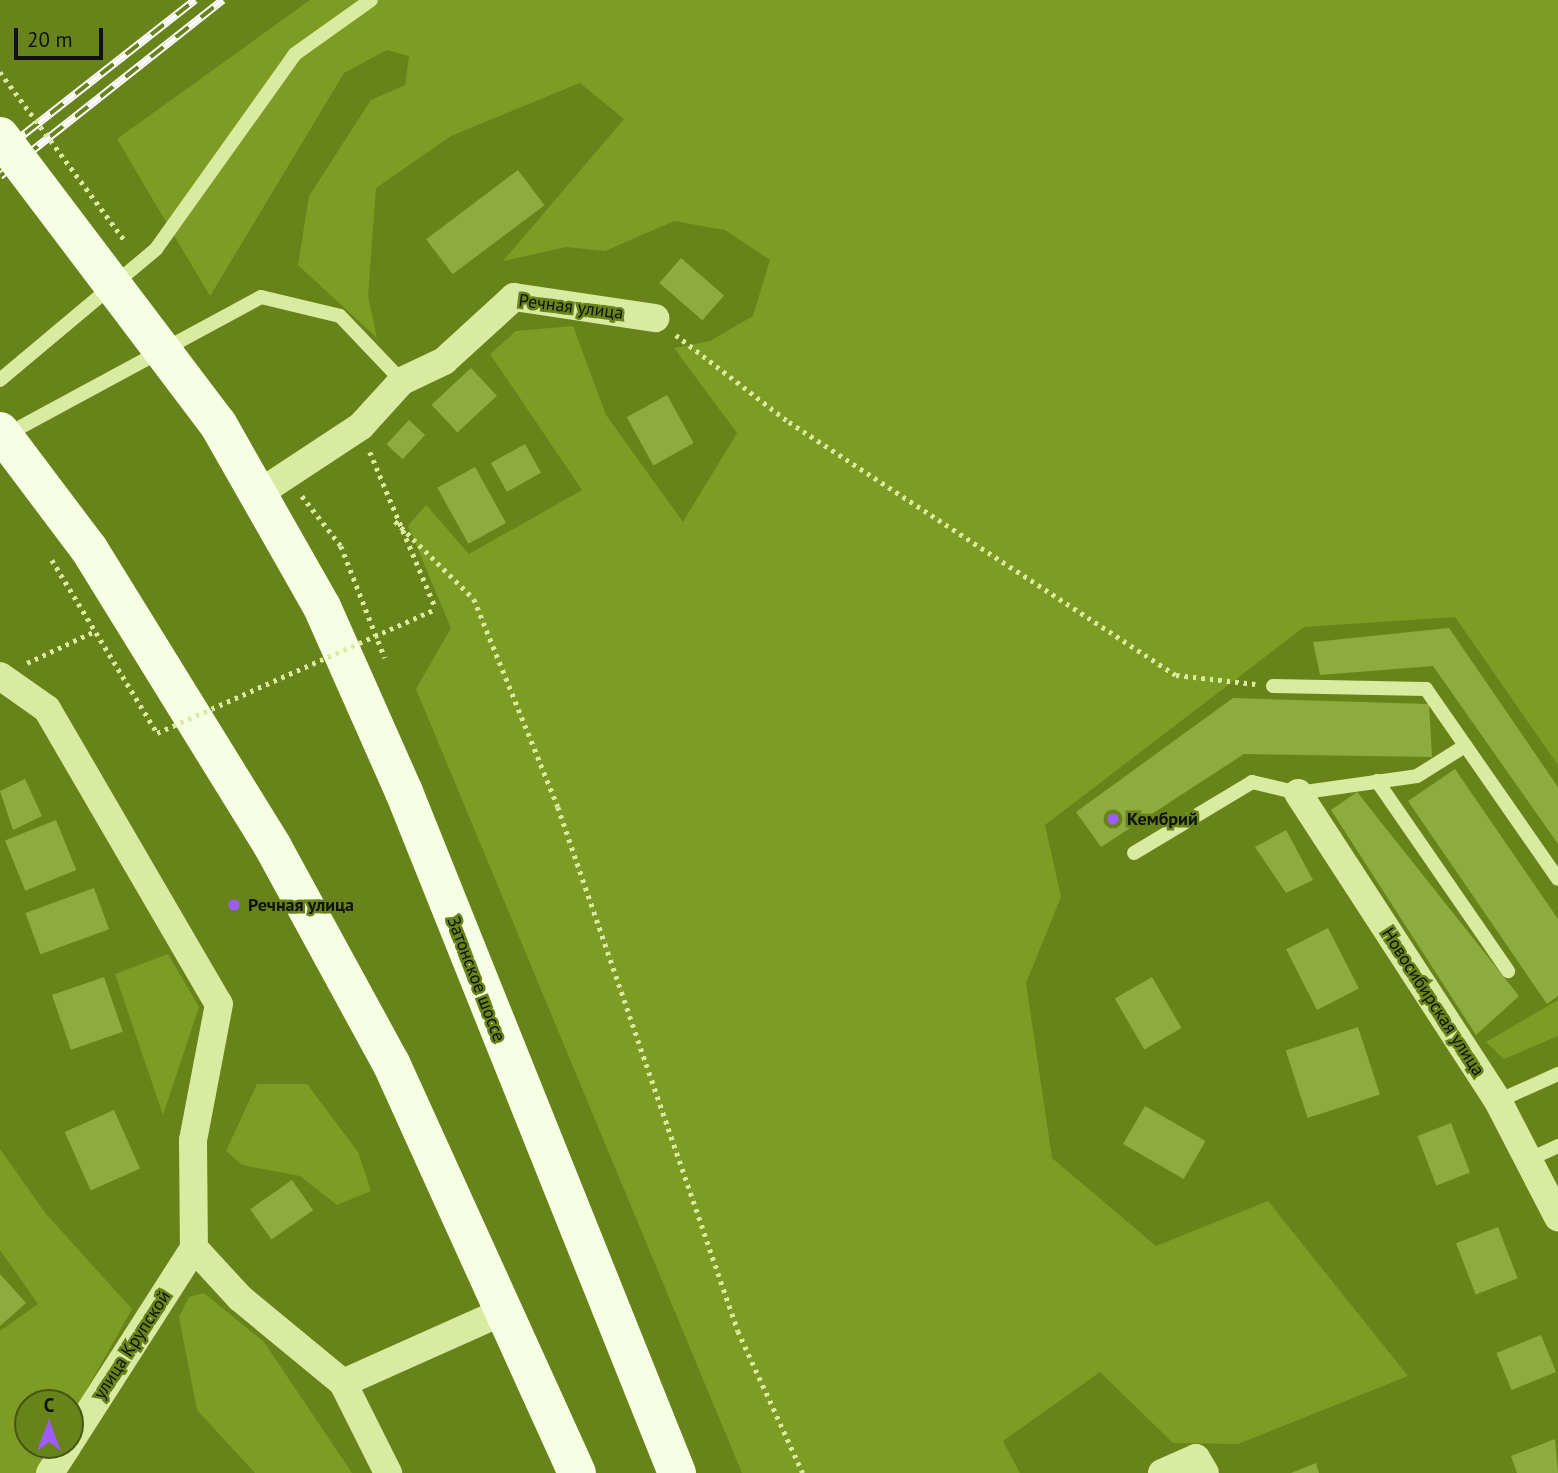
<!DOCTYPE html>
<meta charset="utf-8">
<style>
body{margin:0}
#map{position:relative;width:1558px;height:1473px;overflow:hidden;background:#68831a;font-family:"PT Sans",sans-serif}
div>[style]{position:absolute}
.green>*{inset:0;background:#7e9c23}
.building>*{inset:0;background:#8faa3e;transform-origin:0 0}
.path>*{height:4.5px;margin-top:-2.25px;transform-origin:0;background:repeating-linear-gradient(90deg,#d8eba0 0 3.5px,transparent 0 8.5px)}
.lane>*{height:14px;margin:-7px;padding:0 7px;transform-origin:7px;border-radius:7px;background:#d8eba0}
.street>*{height:28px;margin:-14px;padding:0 14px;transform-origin:14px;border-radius:14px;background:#d8eba0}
.primary>*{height:38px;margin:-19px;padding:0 19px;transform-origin:19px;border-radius:19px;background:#f6ffe4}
.rail>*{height:8px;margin-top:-4px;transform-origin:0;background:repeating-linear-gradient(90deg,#68831a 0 16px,#fff 0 32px);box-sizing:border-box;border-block:2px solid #fff}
.path-bridge>*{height:4.5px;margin-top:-2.25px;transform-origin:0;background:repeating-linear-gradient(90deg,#d8eba0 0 3.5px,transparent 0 8.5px)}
.primary-bridge>*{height:38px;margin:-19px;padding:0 19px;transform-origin:19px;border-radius:19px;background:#f6ffe4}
.dots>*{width:19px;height:19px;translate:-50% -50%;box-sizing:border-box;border:4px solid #68831a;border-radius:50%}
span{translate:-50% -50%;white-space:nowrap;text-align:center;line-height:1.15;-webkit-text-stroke:5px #68831a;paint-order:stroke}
.street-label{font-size:18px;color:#111}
.poi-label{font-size:18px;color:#111;font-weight:700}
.left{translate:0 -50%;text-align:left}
.north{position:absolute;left:14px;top:1389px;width:70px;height:70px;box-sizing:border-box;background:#68831a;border:2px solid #455516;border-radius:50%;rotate:0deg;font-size:19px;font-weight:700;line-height:28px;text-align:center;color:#111}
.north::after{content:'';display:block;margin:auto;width:24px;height:32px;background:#9e5cfd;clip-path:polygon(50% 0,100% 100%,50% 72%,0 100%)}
.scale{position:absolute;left:14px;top:28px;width:89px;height:32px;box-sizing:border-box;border:4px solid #111;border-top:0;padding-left:9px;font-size:21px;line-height:24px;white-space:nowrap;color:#111;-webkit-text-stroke:5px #68831a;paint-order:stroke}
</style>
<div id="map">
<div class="green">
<div style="clip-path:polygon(310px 0,1558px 0,1558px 765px,1455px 617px,1304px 627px,1045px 825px,1061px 897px,1026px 983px,1052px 1158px,1156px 1246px,1268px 1201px,1408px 1376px,1238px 1444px,1173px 1443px,1100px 1372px,1003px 1441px,1020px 1473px,742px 1473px,416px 689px,451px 628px,408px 526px,426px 505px,469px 554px,582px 490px,490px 354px,516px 331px,573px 326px,606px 415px,683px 522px,737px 433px,674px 348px,710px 341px,753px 316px,770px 260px,725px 230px,674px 221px,605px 251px,566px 247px,503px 261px,624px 119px,580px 83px,451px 136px,376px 188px,368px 296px,377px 338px,298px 265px,309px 196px,371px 100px,405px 85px,409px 56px,387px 50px,344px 73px,210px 296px,117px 139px)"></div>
<div style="clip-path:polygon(168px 954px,199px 1007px,163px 1115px,115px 974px)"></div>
<div style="clip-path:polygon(1558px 1000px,1558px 1036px,1504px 1059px,1486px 1042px)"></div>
<div style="clip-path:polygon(257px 1084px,307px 1084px,358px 1152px,371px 1191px,337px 1205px,300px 1176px,242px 1165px,226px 1151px)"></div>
<div style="clip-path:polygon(0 1149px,46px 1214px,132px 1309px,70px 1419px,70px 1403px,28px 1403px,28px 1445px,55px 1445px,38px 1473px,0 1473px,0 1331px,38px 1304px,0 1250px)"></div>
<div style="clip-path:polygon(204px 1293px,264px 1342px,352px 1473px,255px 1473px,197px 1410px,179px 1317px,189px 1297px)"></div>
</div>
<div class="building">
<div style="left:518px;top:170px;width:44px;height:115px;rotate:53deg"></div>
<div style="left:681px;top:258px;width:57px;height:33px;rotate:41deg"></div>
<div style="left:471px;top:368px;width:38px;height:54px;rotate:47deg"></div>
<div style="left:667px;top:395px;width:55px;height:46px;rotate:61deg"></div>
<div style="left:409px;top:420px;width:22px;height:33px;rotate:43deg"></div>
<div style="left:525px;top:444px;width:33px;height:39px;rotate:61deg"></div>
<div style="left:475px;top:467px;width:64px;height:43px;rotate:61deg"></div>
<div style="clip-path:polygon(1449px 628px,1558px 787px,1558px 844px,1433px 666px,1320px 675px,1313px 642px)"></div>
<div style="clip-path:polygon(1233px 698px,1429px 704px,1432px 757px,1244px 754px,1101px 847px,1076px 812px)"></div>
<div style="clip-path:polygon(1455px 769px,1558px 919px,1558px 996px,1547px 1004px,1408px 801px)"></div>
<div style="clip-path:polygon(25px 779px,42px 816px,13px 830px,0 791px)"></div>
<div style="clip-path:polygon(1357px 792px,1519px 996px,1476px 1035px,1331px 810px)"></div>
<div style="left:56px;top:820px;width:54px;height:55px;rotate:68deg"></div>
<div style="clip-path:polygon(1286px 830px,1313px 880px,1286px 893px,1255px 847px)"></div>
<div style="left:94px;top:888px;width:44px;height:73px;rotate:70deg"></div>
<div style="left:1328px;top:928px;width:68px;height:47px;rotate:63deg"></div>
<div style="left:104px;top:977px;width:58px;height:55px;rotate:71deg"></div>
<div style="left:1152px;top:977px;width:59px;height:43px;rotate:60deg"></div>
<div style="left:1358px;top:1027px;width:71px;height:76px;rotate:72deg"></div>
<div style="left:1145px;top:1106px;width:70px;height:44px;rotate:30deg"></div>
<div style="left:114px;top:1110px;width:64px;height:54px;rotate:66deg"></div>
<div style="left:1451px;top:1123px;width:53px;height:36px;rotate:69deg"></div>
<div style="left:292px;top:1180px;width:37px;height:51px;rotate:55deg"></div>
<div style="left:1498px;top:1227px;width:55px;height:45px;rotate:69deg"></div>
<div style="clip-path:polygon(0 1274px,26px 1303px,0 1326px)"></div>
<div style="left:1541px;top:1335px;width:40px;height:48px;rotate:68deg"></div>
<div style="clip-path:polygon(1555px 1439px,1558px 1473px,1517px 1473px,1511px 1456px)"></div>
<div style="clip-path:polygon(1316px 1463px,1319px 1473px,1291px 1473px)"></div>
</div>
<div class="path">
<div style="left:676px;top:335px;width:143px;rotate:37.6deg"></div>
<div style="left:789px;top:422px;width:462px;rotate:33.2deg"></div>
<div style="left:1176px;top:675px;width:80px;rotate:6.5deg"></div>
<div style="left:370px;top:452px;width:170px;rotate:67.2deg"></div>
<div style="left:302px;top:496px;width:63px;rotate:52deg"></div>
<div style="left:341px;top:546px;width:120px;rotate:68.6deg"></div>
<div style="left:395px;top:521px;width:111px;rotate:44.6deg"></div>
<div style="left:474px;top:599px;width:224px;rotate:68deg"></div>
<div style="left:558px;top:807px;width:554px;rotate:71.04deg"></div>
<div style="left:738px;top:1331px;width:156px;rotate:65.4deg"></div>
<div style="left:52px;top:560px;width:202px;rotate:58.7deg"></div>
<div style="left:27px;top:663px;width:73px;rotate:-25.2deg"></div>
</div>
<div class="lane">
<div style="left:0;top:380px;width:204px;rotate:-40deg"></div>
<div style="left:156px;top:249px;width:239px;rotate:-54.5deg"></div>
<div style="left:295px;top:54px;width:93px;rotate:-35.4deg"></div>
<div style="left:4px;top:436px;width:292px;rotate:-28.4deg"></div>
<div style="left:261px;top:297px;width:81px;rotate:13.5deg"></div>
<div style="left:340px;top:316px;width:90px;rotate:46.4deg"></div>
<div style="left:1273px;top:686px;width:153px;rotate:1.1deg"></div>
<div style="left:1426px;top:689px;width:231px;rotate:55.2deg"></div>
<div style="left:1377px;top:781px;width:231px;rotate:55.4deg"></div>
<div style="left:1134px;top:853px;width:138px;rotate:-31deg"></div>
<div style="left:1252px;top:782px;width:47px;rotate:13.4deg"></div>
<div style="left:1298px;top:793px;width:120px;rotate:-8.1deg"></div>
<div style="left:1417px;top:776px;width:57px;rotate:-32deg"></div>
<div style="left:1498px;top:1101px;width:66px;rotate:-24.2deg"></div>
<div style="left:1528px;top:1160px;width:33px;rotate:-25deg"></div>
</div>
<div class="street">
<div style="left:261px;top:492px;width:120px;rotate:-33.4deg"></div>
<div style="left:361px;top:426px;width:61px;rotate:-47.7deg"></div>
<div style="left:402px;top:381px;width:47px;rotate:-25.5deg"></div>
<div style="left:444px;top:361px;width:95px;rotate:-42.4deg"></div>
<div style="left:514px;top:297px;width:143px;rotate:8.5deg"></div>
<div style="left:0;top:676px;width:57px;rotate:35.1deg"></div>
<div style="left:47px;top:709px;width:341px;rotate:59.8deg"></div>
<div style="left:219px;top:1004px;width:138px;rotate:100.8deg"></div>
<div style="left:193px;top:1140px;width:108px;rotate:89.5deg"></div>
<div style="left:1298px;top:793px;width:367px;rotate:57deg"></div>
<div style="left:1498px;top:1101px;width:131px;rotate:62.7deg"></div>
<div style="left:194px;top:1248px;width:68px;rotate:47.4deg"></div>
<div style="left:240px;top:1298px;width:134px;rotate:39.5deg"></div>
<div style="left:343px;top:1383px;width:101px;rotate:63.4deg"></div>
<div style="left:343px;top:1383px;width:179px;rotate:-24.1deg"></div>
<div style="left:70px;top:1442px;width:230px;rotate:-57.4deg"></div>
<div style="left:50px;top:1473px;width:33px;rotate:-57deg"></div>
<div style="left:1162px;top:1473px;width:37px;rotate:-24deg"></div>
<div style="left:1196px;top:1458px;width:17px;rotate:59deg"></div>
</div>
<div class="primary">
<div style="left:218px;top:424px;width:210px;rotate:60.4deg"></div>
<div style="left:322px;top:607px;width:202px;rotate:66.1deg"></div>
<div style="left:404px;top:792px;width:734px;rotate:68.16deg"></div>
<div style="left:89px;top:549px;width:350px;rotate:58.3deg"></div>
<div style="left:273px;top:847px;width:246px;rotate:61.4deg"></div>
<div style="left:391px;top:1063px;width:450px;rotate:65.6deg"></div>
</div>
<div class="rail">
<div style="left:0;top:153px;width:248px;rotate:-38.1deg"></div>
<div style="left:0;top:176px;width:284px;rotate:-38.3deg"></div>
</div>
<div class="path-bridge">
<div style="left:0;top:72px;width:212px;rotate:53.5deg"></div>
<div style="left:157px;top:733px;width:305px;rotate:-24deg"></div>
</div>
<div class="primary-bridge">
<div style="left:0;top:136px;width:361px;rotate:52.9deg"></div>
<div style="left:0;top:431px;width:148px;rotate:53deg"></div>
</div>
<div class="dots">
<div style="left:1113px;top:819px;background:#9e5cfd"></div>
<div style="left:234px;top:905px;background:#9e5cfd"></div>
</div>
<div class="street-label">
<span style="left:571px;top:307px;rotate:7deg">Речная улица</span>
<span style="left:476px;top:979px;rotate:69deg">Затонское шоссе</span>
<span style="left:1433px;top:1002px;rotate:57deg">Новосибирская улица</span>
<span style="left:132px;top:1345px;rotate:-57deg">улица Крупской</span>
</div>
<div class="poi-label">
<span class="left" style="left:1127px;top:819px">Кембрий</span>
<span class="left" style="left:248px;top:905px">Речная улица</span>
</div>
<div class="north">С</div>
<div class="scale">20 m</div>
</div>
